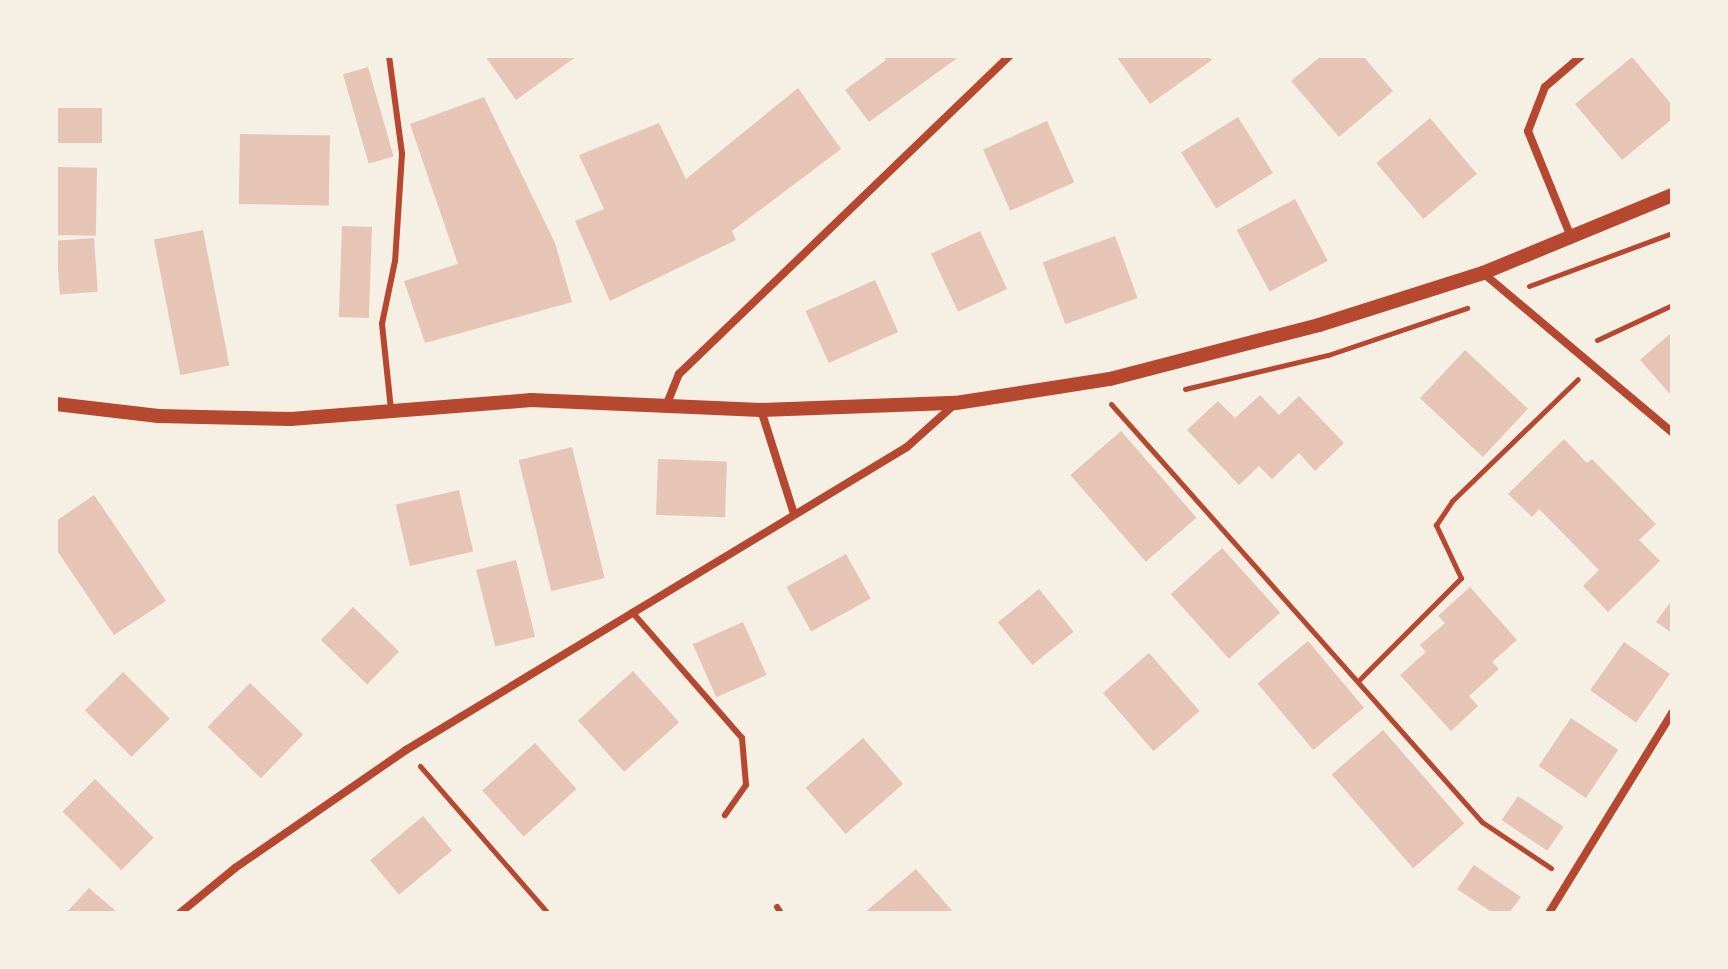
<!DOCTYPE html>
<style>
body{margin:0}
#map{position:relative;width:1728px;height:969px;overflow:hidden;background:#f6efe4;font-family:Raleway,sans-serif}
div>[style]{position:absolute}
.building>*{inset:0;background:#e6c5b7;transform-origin:0 0}
.path>*{height:5px;margin:-2.5px;padding:0 2.5px;transform-origin:2.5px;border-radius:2.5px;background:#b5482f}
.service>*{height:6px;margin:-3px;padding:0 3px;transform-origin:3px;border-radius:3px;background:#b5482f}
.minor>*{height:8px;margin:-4px;padding:0 4px;transform-origin:4px;border-radius:4px;background:#b5482f}
.tertiary>*{height:14px;margin:-7px;padding:0 7px;transform-origin:7px;border-radius:7px;background:#b5482f}
span{translate:-50% -50%;white-space:nowrap;text-align:center;line-height:1.15;-webkit-text-stroke:8px #f6efe4;paint-order:stroke}
.frame{position:absolute;inset:0;border:58px solid #f6efe4;pointer-events:none}
</style>
<div id="map">
<div class="building">
<div style="clip-path:polygon(485px 56px,577px 56px,516px 100px)"></div>
<div style="clip-path:polygon(883px 56px,960px 56px,869px 122px,845px 90px,886px 60px)"></div>
<div style="clip-path:polygon(1116px 56px,1209px 56px,1212px 60px,1150px 104px)"></div>
<div style="clip-path:polygon(1321px 56px,1363px 56px,1393px 91px,1339px 137px,1291px 81px)"></div>
<div style="clip-path:polygon(1632px 57px,1672px 105px,1672px 119px,1622px 160px,1575px 104px)"></div>
<div style="left:368px;top:67px;width:93px;height:26px;rotate:74deg"></div>
<div style="clip-path:polygon(798px 88px,841px 149px,732px 231px,736px 240px,610px 301px,575px 221px,604px 209px,579px 155px,659px 123px,686px 179px)"></div>
<div style="clip-path:polygon(484px 97px,555px 243px,572px 302px,425px 343px,404px 281px,458px 264px,410px 124px)"></div>
<div style="left:102px;top:108px;width:35px;height:46px;rotate:90deg"></div>
<div style="left:1238px;top:117px;width:66px;height:67px;rotate:58deg"></div>
<div style="left:1430px;top:118px;width:73px;height:70px;rotate:50deg"></div>
<div style="left:1047px;top:121px;width:67px;height:70px;rotate:66deg"></div>
<div style="left:240px;top:134px;width:90px;height:70px;rotate:1deg"></div>
<div style="left:56px;top:167px;width:41px;height:68px;rotate:1deg"></div>
<div style="left:1295px;top:199px;width:70px;height:66px;rotate:62deg"></div>
<div style="left:342px;top:226px;width:30px;height:91px;rotate:2deg"></div>
<div style="left:203px;top:230px;width:138px;height:50px;rotate:79deg"></div>
<div style="left:980px;top:231px;width:64px;height:54px;rotate:65deg"></div>
<div style="left:1115px;top:236px;width:66px;height:77px;rotate:70deg"></div>
<div style="left:94px;top:238px;width:54px;height:38px;rotate:86deg"></div>
<div style="left:875px;top:280px;width:57px;height:76px;rotate:66deg"></div>
<div style="clip-path:polygon(1672px 332px,1672px 396px,1640px 360px)"></div>
<div style="left:1465px;top:350px;width:86px;height:66px;rotate:43deg"></div>
<div style="clip-path:polygon(1260px 395px,1279px 415px,1299px 396px,1344px 443px,1315px 471px,1299px 453px,1272px 479px,1259px 466px,1239px 485px,1187px 430px,1218px 401px,1235px 418px)"></div>
<div style="left:1121px;top:431px;width:115px;height:67px;rotate:49deg"></div>
<div style="clip-path:polygon(1564px 439px,1587px 463px,1592px 459px,1656px 524px,1639px 540px,1660px 561px,1608px 612px,1583px 586px,1599px 570px,1539px 509px,1532px 517px,1508px 494px)"></div>
<div style="left:572px;top:447px;width:135px;height:55px;rotate:76deg"></div>
<div style="left:658px;top:459px;width:69px;height:56px;rotate:2deg"></div>
<div style="left:459px;top:490px;width:63px;height:65px;rotate:77deg"></div>
<div style="clip-path:polygon(94px 495px,166px 601px,114px 635px,56px 549px,56px 521px)"></div>
<div style="left:1222px;top:548px;width:87px;height:69px;rotate:48deg"></div>
<div style="left:846px;top:554px;width:51px;height:68px;rotate:61deg"></div>
<div style="left:516px;top:560px;width:79px;height:41px;rotate:76deg"></div>
<div style="clip-path:polygon(1470px 587px,1517px 640px,1492px 662px,1499px 669px,1469px 696px,1478px 706px,1451px 731px,1400px 675px,1426px 652px,1420px 645px,1445px 623px,1438px 616px)"></div>
<div style="left:1039px;top:589px;width:55px;height:53px;rotate:51deg"></div>
<div style="clip-path:polygon(1672px 600px,1672px 633px,1656px 622px)"></div>
<div style="left:353px;top:607px;width:64px;height:46px;rotate:44deg"></div>
<div style="left:743px;top:622px;width:58px;height:55px;rotate:66deg"></div>
<div style="left:1308px;top:641px;width:87px;height:66px;rotate:50deg"></div>
<div style="left:1624px;top:642px;width:56px;height:59px;rotate:35deg"></div>
<div style="left:1149px;top:653px;width:77px;height:61px;rotate:49deg"></div>
<div style="left:633px;top:671px;width:69px;height:74px;rotate:48deg"></div>
<div style="left:123px;top:672px;width:66px;height:54px;rotate:45deg"></div>
<div style="left:250px;top:683px;width:74px;height:61px;rotate:44deg"></div>
<div style="left:1571px;top:718px;width:57px;height:58px;rotate:34deg"></div>
<div style="left:1383px;top:730px;width:124px;height:68px;rotate:49deg"></div>
<div style="left:863px;top:738px;width:61px;height:76px;rotate:49deg"></div>
<div style="left:535px;top:743px;width:62px;height:71px;rotate:48deg"></div>
<div style="left:95px;top:779px;width:83px;height:46px;rotate:45deg"></div>
<div style="left:1518px;top:796px;width:55px;height:29px;rotate:34deg"></div>
<div style="left:423px;top:816px;width:45px;height:69px;rotate:50deg"></div>
<div style="clip-path:polygon(1474px 865px,1521px 897px,1509px 913px,1493px 913px,1457px 889px)"></div>
<div style="clip-path:polygon(916px 869px,954px 913px,864px 913px)"></div>
<div style="clip-path:polygon(89px 888px,118px 913px,66px 913px)"></div>
</div>
<div class="path">
<div style="left:1529px;top:286px;width:153px;rotate:-20.3deg"></div>
<div style="left:1597px;top:340px;width:83px;rotate:-25deg"></div>
<div style="left:1185px;top:389px;width:147px;rotate:-13.4deg"></div>
<div style="left:1328px;top:355px;width:147px;rotate:-18.7deg"></div>
<div style="left:1111px;top:404px;width:559px;rotate:48.41deg"></div>
<div style="left:1482px;top:822px;width:83px;rotate:33.7deg"></div>
<div style="left:1360px;top:679px;width:143px;rotate:-45deg"></div>
<div style="left:1461px;top:578px;width:59px;rotate:-115.3deg"></div>
<div style="left:1436px;top:525px;width:29px;rotate:-56deg"></div>
<div style="left:1452px;top:501px;width:175px;rotate:-44.1deg"></div>
<div style="left:420px;top:766px;width:195px;rotate:49deg"></div>
</div>
<div class="service">
<div style="left:389px;top:56px;width:99px;rotate:82.4deg"></div>
<div style="left:402px;top:154px;width:107px;rotate:93.7deg"></div>
<div style="left:395px;top:261px;width:64px;rotate:101.7deg"></div>
<div style="left:382px;top:324px;width:85px;rotate:84deg"></div>
<div style="left:632px;top:612px;width:167px;rotate:48.9deg"></div>
<div style="left:742px;top:738px;width:47px;rotate:85.1deg"></div>
<div style="left:746px;top:785px;width:37px;rotate:125deg"></div>
<div style="left:777px;top:907px;width:7px;rotate:56deg"></div>
</div>
<div class="minor">
<div style="left:1571px;top:237px;width:114px;rotate:-112.1deg"></div>
<div style="left:1528px;top:131px;width:47px;rotate:-68.9deg"></div>
<div style="left:1545px;top:87px;width:48px;rotate:-40.7deg"></div>
<div style="left:1483px;top:273px;width:247px;rotate:40.1deg"></div>
<div style="left:666px;top:406px;width:35px;rotate:-68deg"></div>
<div style="left:679px;top:374px;width:459px;rotate:-43.9deg"></div>
<div style="left:761px;top:410px;width:109px;rotate:72.4deg"></div>
<div style="left:180px;top:913px;width:71px;rotate:-39.3deg"></div>
<div style="left:235px;top:868px;width:208px;rotate:-34.6deg"></div>
<div style="left:406px;top:750px;width:585px;rotate:-31.17deg"></div>
<div style="left:907px;top:447px;width:64px;rotate:-41.9deg"></div>
<div style="left:1549px;top:913px;width:235px;rotate:-58.4deg"></div>
</div>
<div class="tertiary">
<div style="left:56px;top:404px;width:103px;rotate:6.7deg"></div>
<div style="left:158px;top:416px;width:133px;rotate:1.3deg"></div>
<div style="left:291px;top:419px;width:241px;rotate:-4.5deg"></div>
<div style="left:531px;top:400px;width:230px;rotate:2.5deg"></div>
<div style="left:761px;top:410px;width:195px;rotate:-2.1deg"></div>
<div style="left:956px;top:403px;width:156px;rotate:-8.9deg"></div>
<div style="left:1110px;top:379px;width:216px;rotate:-14.5deg"></div>
<div style="left:1319px;top:325px;width:172px;rotate:-17.6deg"></div>
<div style="left:1483px;top:273px;width:204px;rotate:-22.4deg"></div>
</div>
<div class="frame"></div>
</div>
